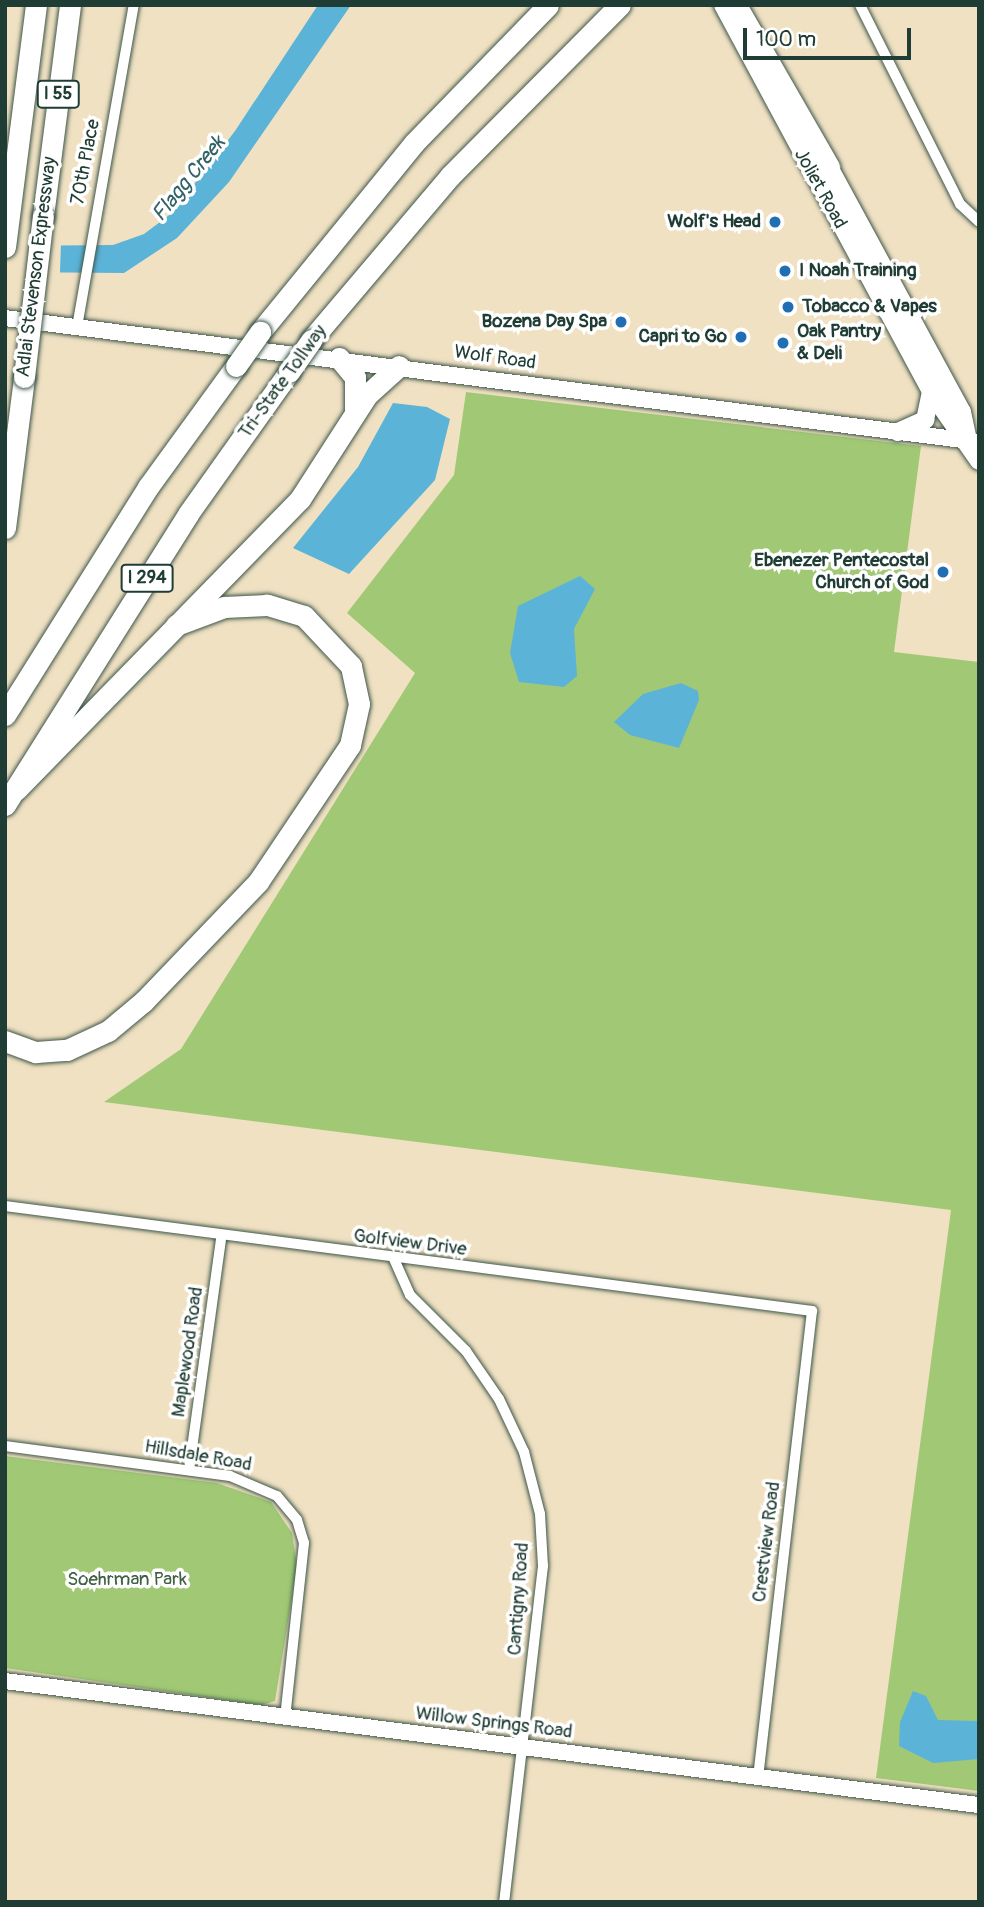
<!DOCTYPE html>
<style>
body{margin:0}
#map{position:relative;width:984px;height:1907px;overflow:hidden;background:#f0e1c3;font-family:Pangolin,sans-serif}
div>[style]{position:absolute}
.green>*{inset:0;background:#a1c975}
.water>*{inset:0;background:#5bb3d8}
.pier>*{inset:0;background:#f0e1c3;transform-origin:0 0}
.roads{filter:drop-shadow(0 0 2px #3e5649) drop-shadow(0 0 2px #3e5649)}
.street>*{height:10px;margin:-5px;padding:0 5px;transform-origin:5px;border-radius:5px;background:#fff}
.secondary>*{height:16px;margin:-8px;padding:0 8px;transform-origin:8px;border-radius:8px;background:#fff}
.primary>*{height:18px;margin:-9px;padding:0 9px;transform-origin:9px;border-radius:9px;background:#fff}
.highway>*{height:21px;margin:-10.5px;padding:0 10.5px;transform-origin:10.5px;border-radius:10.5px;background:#fff}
.bridges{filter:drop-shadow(0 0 2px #3e5649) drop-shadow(0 0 2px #3e5649)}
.highway-bridge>*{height:21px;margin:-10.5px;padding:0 10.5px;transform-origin:10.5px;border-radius:10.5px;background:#fff}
.dots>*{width:19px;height:19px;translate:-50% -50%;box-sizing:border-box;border:4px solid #fff;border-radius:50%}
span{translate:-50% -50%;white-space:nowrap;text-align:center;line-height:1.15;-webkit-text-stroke:7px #fff;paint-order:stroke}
.shield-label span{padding:2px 5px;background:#fff;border:2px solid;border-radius:5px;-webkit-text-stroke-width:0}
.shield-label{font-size:18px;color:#1f3d34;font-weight:700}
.street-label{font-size:19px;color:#1f3d34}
.poi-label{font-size:19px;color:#1f3d34;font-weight:700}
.right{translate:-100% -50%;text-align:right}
.left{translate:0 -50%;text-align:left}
.park-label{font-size:19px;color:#406044}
.water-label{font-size:21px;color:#316065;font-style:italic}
.frame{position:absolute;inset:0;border:7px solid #1f3d34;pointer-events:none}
.scale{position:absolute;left:743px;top:28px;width:168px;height:32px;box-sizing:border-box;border:4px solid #1f3d34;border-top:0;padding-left:9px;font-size:21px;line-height:24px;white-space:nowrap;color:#1f3d34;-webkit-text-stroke:5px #fff;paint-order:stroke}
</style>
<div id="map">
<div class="green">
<div style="clip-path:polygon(466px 392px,921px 446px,894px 652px,979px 662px,979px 1791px,876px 1778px,951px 1210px,104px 1102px,181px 1049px,415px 673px,347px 613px,454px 475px)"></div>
<div style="clip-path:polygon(5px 1456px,217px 1483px,271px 1502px,292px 1533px,297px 1566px,275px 1701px,262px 1705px,5px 1668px)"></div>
</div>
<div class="water">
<div style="clip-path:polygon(318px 5px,351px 5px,229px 182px,177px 238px,124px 273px,5px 272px,5px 246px,113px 245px,144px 234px,172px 213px,235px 131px)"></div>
<div style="clip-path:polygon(393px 403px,427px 407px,450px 419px,435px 480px,349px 574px,293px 548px,358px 467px)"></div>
<div style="clip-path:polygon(580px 576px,595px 589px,574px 629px,577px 676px,564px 687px,519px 682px,510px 653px,518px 606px)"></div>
<div style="clip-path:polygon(681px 683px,698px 691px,699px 700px,679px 748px,630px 735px,614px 722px,643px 694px)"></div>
<div style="clip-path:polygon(913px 1691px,926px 1696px,938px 1720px,979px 1721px,979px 1759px,933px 1763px,899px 1746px,900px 1722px)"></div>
</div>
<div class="pier">
<div style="left:5px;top:242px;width:56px;height:34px;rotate:2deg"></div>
</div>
<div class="roads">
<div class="street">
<div style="left:860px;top:5px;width:223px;rotate:63.3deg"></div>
<div style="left:960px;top:204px;width:26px;rotate:43deg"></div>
<div style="left:77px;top:327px;width:327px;rotate:-80deg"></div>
<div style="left:5px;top:1206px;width:814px;rotate:7.41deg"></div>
<div style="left:812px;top:1311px;width:468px;rotate:96.6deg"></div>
<div style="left:394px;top:1259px;width:39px;rotate:66deg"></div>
<div style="left:410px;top:1295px;width:79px;rotate:45deg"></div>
<div style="left:466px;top:1351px;width:58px;rotate:55.5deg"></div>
<div style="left:499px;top:1399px;width:59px;rotate:64.7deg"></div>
<div style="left:524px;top:1452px;width:64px;rotate:75.5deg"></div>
<div style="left:540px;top:1514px;width:52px;rotate:86.7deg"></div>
<div style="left:543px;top:1566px;width:338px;rotate:96.6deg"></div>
<div style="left:5px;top:1446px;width:227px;rotate:7.6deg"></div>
<div style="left:230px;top:1476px;width:51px;rotate:23.1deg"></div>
<div style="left:277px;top:1496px;width:31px;rotate:50deg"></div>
<div style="left:297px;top:1520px;width:24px;rotate:73deg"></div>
<div style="left:304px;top:1543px;width:175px;rotate:96.2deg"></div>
<div style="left:189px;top:1470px;width:234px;rotate:-82.1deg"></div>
</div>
<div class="secondary">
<div style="left:5px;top:318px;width:982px;rotate:7.26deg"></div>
<div style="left:5px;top:1681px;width:982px;rotate:7.26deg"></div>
</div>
<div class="primary">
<div style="left:723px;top:5px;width:439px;rotate:61.7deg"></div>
<div style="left:931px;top:392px;width:84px;rotate:55.2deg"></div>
<div style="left:829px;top:167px;width:279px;rotate:61.5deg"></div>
<div style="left:962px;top:412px;width:30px;rotate:78deg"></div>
<div style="left:898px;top:432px;width:30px;rotate:-24deg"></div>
<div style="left:925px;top:420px;width:29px;rotate:-78deg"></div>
</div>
<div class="highway">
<div style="left:736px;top:5px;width:187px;rotate:60.1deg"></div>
<div style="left:43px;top:216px;width:213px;rotate:-82.7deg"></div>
<div style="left:5px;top:247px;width:244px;rotate:-82.7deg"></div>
<div style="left:260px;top:332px;width:244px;rotate:-50.8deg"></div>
<div style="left:414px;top:143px;width:192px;rotate:-45.8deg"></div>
<div style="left:311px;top:340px;width:215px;rotate:-49.7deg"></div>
<div style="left:450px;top:176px;width:241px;rotate:-45.2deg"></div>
<div style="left:339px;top:358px;width:25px;rotate:50deg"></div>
<div style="left:355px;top:377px;width:36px;rotate:90deg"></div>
<div style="left:5px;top:528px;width:152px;rotate:-82.8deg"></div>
<div style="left:5px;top:715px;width:269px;rotate:-57.9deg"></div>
<div style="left:148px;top:487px;width:150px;rotate:-54deg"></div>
<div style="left:16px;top:790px;width:407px;rotate:-45.7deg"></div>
<div style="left:300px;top:499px;width:124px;rotate:-57.2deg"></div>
<div style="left:367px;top:395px;width:43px;rotate:-42.2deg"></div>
<div style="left:5px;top:805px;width:344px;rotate:-57.8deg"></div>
<div style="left:188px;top:514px;width:174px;rotate:-54.6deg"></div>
<div style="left:5px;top:1041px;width:33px;rotate:20deg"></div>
<div style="left:36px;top:1052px;width:31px;rotate:-4deg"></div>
<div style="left:67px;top:1050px;width:45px;rotate:-24.9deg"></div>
<div style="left:108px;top:1031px;width:47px;rotate:-39.8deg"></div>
<div style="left:144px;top:1001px;width:165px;rotate:-46.2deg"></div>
<div style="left:258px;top:882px;width:165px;rotate:-56.1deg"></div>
<div style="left:350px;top:745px;width:42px;rotate:-77.6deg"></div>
<div style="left:359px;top:704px;width:39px;rotate:-102deg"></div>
<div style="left:351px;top:666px;width:69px;rotate:-133.2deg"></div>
<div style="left:304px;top:616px;width:39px;rotate:-163deg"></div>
<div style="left:267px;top:605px;width:43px;rotate:177.3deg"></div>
<div style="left:224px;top:607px;width:51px;rotate:159.4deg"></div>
</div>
</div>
<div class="bridges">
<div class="highway-bridge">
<div style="left:236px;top:366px;width:42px;rotate:-54.8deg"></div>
<div style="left:289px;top:372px;width:39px;rotate:-55deg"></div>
<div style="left:24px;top:377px;width:162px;rotate:-83.3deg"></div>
</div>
</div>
<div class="dots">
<div style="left:775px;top:222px;background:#1f6fb2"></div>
<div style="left:785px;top:271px;background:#1f6fb2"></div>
<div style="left:788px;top:307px;background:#1f6fb2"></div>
<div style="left:621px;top:322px;background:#1f6fb2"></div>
<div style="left:741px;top:337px;background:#1f6fb2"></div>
<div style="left:783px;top:343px;background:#1f6fb2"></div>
<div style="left:943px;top:572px;background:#1f6fb2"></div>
</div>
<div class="shield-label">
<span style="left:58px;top:94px">I 55</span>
<span style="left:147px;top:578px">I 294</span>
</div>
<div class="street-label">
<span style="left:86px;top:162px;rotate:-79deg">70th Place</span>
<span style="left:820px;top:189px;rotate:61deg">Joliet Road</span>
<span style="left:37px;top:267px;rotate:-83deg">Adlai Stevenson Expressway</span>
<span style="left:495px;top:358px;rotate:8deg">Wolf Road</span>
<span style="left:283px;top:382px;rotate:-54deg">Tri-State Tollway</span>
<span style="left:410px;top:1243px;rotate:7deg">Golfview Drive</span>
<span style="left:188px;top:1352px;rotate:-82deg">Maplewood Road</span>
<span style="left:198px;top:1456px;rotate:10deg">Hillsdale Road</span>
<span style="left:767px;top:1542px;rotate:-83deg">Crestview Road</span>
<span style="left:519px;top:1599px;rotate:-86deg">Cantigny Road</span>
<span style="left:494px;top:1723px;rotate:7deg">Willow Springs Road</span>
</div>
<div class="poi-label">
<span class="right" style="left:761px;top:222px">Wolf's Head</span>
<span class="left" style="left:799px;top:271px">I Noah Training</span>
<span class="left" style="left:802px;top:307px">Tobacco &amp; Vapes</span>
<span class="right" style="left:607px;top:322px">Bozena Day Spa</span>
<span class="left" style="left:797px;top:343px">Oak Pantry<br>&amp; Deli</span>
<span class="right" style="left:727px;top:337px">Capri to Go</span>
<span class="right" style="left:929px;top:572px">Ebenezer Pentecostal<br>Church of God</span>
</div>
<div class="park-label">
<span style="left:127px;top:1580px">Soehrman Park</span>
</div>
<div class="water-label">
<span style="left:189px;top:179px;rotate:-51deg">Flagg Creek</span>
</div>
<div class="frame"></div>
<div class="scale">100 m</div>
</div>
